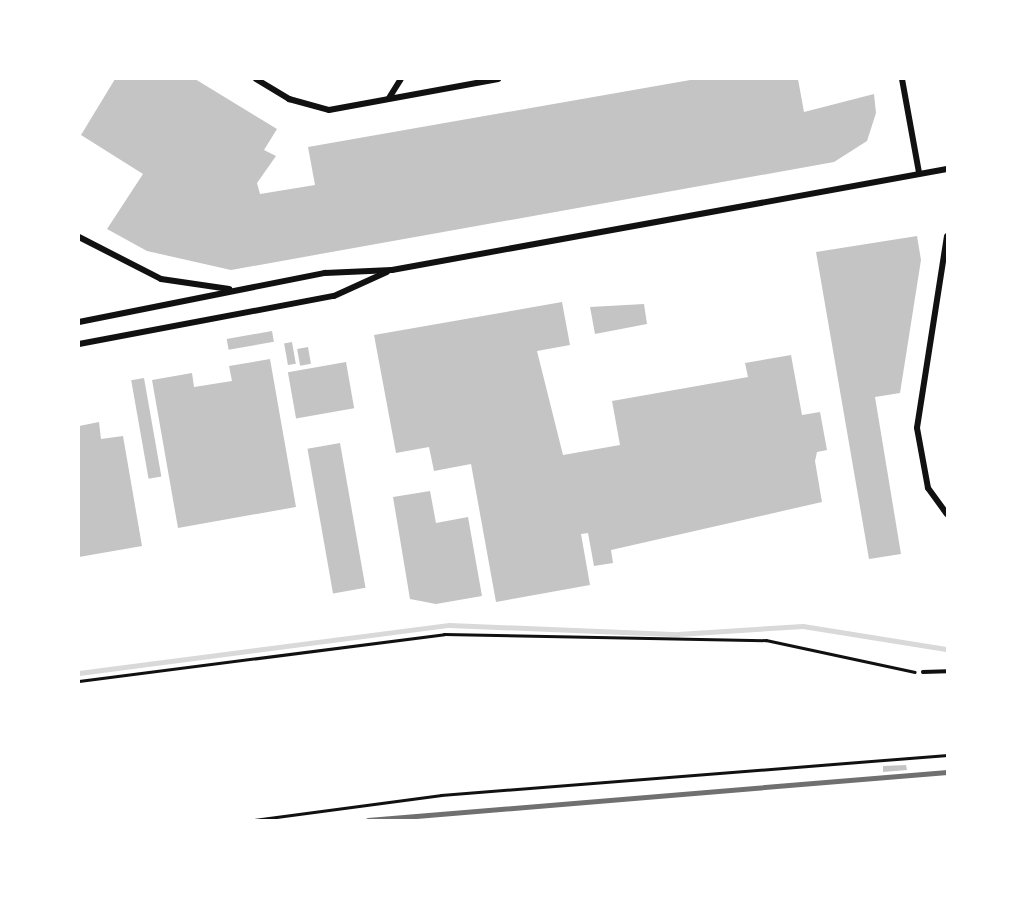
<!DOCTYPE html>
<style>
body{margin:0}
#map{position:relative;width:1026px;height:899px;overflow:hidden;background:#fff;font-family:"Varela Round",sans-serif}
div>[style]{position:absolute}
.stream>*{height:4.5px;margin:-2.25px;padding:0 2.25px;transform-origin:2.25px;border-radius:2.25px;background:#d9d9d9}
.building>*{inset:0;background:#c4c4c4;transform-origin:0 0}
.path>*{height:2.5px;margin:-1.25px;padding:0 1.25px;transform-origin:1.25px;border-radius:1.25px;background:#111}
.service>*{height:3.5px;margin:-1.75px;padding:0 1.75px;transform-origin:1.75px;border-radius:1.75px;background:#111}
.minor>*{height:6px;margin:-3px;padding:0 3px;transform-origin:3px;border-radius:3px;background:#111}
.rail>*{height:4.5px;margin:-2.25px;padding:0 2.25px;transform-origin:2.25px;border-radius:2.25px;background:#707070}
span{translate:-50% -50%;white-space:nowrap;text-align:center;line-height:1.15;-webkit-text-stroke:7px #fff;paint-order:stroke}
.frame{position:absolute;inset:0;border:80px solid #fff;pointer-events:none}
</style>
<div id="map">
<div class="stream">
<div style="left:79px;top:673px;width:373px;rotate:-7.4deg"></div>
<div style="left:449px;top:625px;width:229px;rotate:2.3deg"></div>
<div style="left:678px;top:634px;width:125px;rotate:-3.7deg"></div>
<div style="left:803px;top:626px;width:146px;rotate:9.1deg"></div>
</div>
<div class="building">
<div style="clip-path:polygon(115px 79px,195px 79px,277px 129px,264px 150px,276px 156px,257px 183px,260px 194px,315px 185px,308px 147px,696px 79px,798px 79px,804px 112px,874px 94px,876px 113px,867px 141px,834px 162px,231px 270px,147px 251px,107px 229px,143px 174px,81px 135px)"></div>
<div style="clip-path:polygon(917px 236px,921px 260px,900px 393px,875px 397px,901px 554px,869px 559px,816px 252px)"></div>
<div style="clip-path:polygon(562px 302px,570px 345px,537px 351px,563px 455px,620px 445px,612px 401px,748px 377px,745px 363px,791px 355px,802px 415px,820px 412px,827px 450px,817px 452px,815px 461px,822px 502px,611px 550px,613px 563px,594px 566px,588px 533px,581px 534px,590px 585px,496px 602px,471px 464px,434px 471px,429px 447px,396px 453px,374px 335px)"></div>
<div style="clip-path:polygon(644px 304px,647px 324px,595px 334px,590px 307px)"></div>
<div style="left:272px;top:331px;width:11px;height:46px;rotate:80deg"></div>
<div style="left:292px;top:342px;width:22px;height:8px;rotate:80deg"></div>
<div style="left:308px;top:347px;width:17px;height:11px;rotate:80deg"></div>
<div style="clip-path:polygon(270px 359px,296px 507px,178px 528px,152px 380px,192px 373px,194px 387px,232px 381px,229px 366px)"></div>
<div style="left:346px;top:362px;width:47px;height:59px;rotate:80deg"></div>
<div style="left:144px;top:378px;width:100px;height:13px;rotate:80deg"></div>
<div style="clip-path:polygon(99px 422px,101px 439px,123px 436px,142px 546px,79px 557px,79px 426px)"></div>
<div style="left:340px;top:443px;width:147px;height:33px;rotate:80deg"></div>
<div style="clip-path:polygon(430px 491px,436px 523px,468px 517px,482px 596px,436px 604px,410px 599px,393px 497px)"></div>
<div style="clip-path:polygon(906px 765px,907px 770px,883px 772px,883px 766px)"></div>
</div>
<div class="path">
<div style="left:79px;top:681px;width:368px;rotate:-7.3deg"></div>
<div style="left:444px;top:634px;width:322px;rotate:1.1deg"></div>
<div style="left:766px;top:640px;width:152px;rotate:12.1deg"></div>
<div style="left:254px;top:820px;width:189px;rotate:-7.6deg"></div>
<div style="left:441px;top:795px;width:508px;rotate:-4.52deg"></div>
</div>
<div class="service">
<div style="left:923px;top:672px;width:24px;rotate:-2deg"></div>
</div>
<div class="minor">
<div style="left:256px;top:79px;width:39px;rotate:31deg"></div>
<div style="left:289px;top:99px;width:41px;rotate:15.4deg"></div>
<div style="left:329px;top:110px;width:172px;rotate:-10.4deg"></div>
<div style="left:902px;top:79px;width:96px;rotate:79.7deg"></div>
<div style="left:389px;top:98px;width:22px;rotate:-58deg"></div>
<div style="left:947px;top:236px;width:194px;rotate:98.9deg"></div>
<div style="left:917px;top:428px;width:61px;rotate:79.6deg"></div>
<div style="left:928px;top:488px;width:32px;rotate:54deg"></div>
<div style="left:79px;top:237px;width:92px;rotate:27.1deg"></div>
<div style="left:161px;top:279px;width:69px;rotate:8.4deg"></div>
<div style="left:79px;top:322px;width:251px;rotate:-11.3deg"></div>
<div style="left:325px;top:273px;width:67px;rotate:-2.6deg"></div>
<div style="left:392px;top:270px;width:564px;rotate:-10.31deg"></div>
<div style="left:79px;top:344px;width:259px;rotate:-10.7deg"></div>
<div style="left:334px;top:296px;width:58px;rotate:-24.4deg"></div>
</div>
<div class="rail">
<div style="left:368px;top:820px;width:581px;rotate:-4.74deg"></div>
</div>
<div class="frame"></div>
</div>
